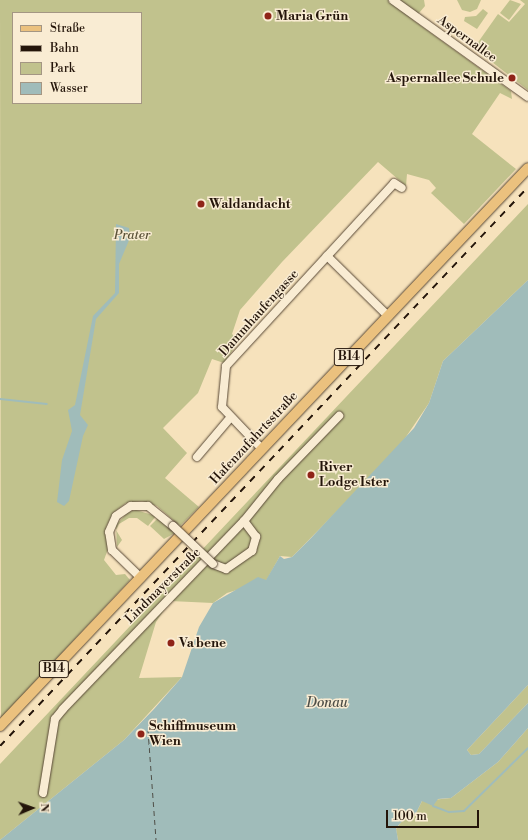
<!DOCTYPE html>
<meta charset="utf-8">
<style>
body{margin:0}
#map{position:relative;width:528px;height:840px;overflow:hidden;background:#f6e2bc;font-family:"Libre Bodoni",serif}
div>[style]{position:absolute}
.green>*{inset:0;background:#c1c28d}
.water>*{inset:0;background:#a0bcba}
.stream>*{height:2px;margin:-1px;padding:0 1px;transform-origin:1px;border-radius:1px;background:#a0bcba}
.ferry>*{height:1px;margin-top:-0.5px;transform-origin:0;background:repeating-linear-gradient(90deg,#4f4f48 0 5px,transparent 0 9px)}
.roads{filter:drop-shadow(0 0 1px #584836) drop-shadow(0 0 1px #584836)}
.minor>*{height:8px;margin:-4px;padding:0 4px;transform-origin:4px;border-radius:4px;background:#f9ecd3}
.major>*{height:10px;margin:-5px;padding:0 5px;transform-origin:5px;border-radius:5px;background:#ebc17e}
.rail>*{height:2px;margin-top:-1px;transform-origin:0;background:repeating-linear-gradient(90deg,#24150a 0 7px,transparent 0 14px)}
.bridges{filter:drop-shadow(0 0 1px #584836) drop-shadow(0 0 1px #584836)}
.minor-bridge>*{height:8px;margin:-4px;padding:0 4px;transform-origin:4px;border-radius:4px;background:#f9ecd3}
.dots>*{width:11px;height:11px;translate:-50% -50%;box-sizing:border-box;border:2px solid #f9ecd3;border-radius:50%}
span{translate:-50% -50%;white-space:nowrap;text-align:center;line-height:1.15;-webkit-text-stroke:3px #f9ecd3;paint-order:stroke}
.shield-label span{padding:1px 3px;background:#f9ecd3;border:1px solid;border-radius:3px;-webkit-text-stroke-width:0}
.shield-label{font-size:12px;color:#24150a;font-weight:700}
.poi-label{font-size:13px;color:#24150a;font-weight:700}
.left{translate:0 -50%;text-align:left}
.right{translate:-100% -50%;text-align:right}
.street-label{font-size:13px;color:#24150a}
.park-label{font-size:13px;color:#5b5238;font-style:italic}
.water-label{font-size:14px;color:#4f4f48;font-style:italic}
.legend{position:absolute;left:12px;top:12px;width:130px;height:92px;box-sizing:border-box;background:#f9ecd3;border:1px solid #a49683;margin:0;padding:5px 7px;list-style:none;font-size:12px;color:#24150a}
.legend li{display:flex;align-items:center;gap:8px;height:20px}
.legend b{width:20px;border:1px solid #a49683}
.north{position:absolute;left:12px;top:788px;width:40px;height:40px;-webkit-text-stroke:3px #f9ecd3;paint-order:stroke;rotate:88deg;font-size:11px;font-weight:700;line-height:16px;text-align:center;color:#24150a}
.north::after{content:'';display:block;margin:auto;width:14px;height:18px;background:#24150a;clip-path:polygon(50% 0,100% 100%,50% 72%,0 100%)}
.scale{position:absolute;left:386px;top:810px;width:93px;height:18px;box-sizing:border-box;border:2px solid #24150a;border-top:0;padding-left:5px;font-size:12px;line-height:14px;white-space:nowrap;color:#24150a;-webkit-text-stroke:3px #f9ecd3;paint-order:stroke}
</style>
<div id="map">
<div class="green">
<div style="clip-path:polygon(evenodd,0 0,424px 0,425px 6px,413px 20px,511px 91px,512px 99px,500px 93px,472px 134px,516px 169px,464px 224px,431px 193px,436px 188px,429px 180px,407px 174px,406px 186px,378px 162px,282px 262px,240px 310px,232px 334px,239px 341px,224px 363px,212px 359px,198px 393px,163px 428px,187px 453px,165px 478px,199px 507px,180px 526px,157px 506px,142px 501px,126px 503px,113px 513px,106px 527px,108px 549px,104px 560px,116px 575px,125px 574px,130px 580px,1px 718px,0 0,13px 13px,141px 13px,141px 103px,13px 103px,13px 13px)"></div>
<div style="clip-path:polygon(457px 0,481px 0,477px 9px,470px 12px,462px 10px)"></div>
<div style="clip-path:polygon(510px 0,521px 4px,509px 20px,500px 13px)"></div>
<div style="clip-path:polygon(520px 0,528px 0,528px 90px,474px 48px,498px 14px,509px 22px,525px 4px)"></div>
<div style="clip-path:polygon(483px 9px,488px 13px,477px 29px,464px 21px,465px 17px,476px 16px)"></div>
<div style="clip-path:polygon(528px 204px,528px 280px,443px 361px,429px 403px,397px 450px,292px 557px,280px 556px,266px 581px,227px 593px,213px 603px,170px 601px,156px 622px,139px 678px,182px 677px,124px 740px,0 840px,0 764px)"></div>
<div style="clip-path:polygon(136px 510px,156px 516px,148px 526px,137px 518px,129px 518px,119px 524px,116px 530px,122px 540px,117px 547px,116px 525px,128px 512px)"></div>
<div style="clip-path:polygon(158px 518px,175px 533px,164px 539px,150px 526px)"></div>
<div style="clip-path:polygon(528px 685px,528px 703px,479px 754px,471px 755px,467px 750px)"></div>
<div style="clip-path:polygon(528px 728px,528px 840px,398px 840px,396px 829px,405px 817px,416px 813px,422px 801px,451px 798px,498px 762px)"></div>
</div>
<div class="water">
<div style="clip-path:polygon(116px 224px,129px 228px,130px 238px,119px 264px,119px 293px,96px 319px,80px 415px,88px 425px,83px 436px,69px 501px,64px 506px,57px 502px,62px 460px,72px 431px,68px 410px,75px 405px,93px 316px,115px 293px)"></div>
<div style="clip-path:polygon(528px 280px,528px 685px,467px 750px,471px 755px,479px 754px,528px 703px,528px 728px,498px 762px,451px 798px,438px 799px,433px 806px,422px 801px,416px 813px,405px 818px,396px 828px,398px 840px,0 840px,124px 740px,154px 709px,182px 677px,199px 627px,213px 603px,258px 577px,266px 580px,280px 556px,284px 559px,292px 557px,312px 537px,414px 428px,429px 403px,443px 361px)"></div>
</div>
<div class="stream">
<div style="left:0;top:399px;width:47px;rotate:6.1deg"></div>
<div style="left:433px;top:806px;width:17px;rotate:21deg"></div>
<div style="left:449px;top:812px;width:15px;rotate:-4deg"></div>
<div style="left:464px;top:811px;width:90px;rotate:-44.5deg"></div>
</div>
<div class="ferry">
<div style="left:148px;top:730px;width:110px;rotate:85.8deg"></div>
</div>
<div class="roads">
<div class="minor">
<div style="left:393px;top:0;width:166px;rotate:35.7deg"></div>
<div style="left:327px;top:256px;width:86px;rotate:44.5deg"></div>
<div style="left:262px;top:449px;width:58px;rotate:-133.6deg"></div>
<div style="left:222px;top:407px;width:41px;rotate:-84.4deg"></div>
<div style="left:226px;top:366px;width:248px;rotate:-47.4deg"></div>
<div style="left:394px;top:183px;width:9px;rotate:32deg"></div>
<div style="left:197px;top:457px;width:51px;rotate:-49.8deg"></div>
<div style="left:213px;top:564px;width:14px;rotate:21deg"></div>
<div style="left:226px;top:569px;width:32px;rotate:-35deg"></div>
<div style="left:252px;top:551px;width:15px;rotate:-74deg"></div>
<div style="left:256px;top:537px;width:20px;rotate:-127deg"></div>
<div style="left:141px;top:578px;width:40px;rotate:-136deg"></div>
<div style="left:112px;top:550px;width:18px;rotate:-99deg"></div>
<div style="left:109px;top:532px;width:17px;rotate:-66deg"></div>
<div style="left:116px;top:516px;width:18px;rotate:-34deg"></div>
<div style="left:131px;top:506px;width:17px"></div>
<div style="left:148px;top:506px;width:32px;rotate:39deg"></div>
<div style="left:43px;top:793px;width:75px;rotate:-80.8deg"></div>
<div style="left:55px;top:719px;width:13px;rotate:-51deg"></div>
<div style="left:63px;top:709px;width:261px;rotate:-46.1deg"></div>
<div style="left:244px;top:521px;width:54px;rotate:-51deg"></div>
<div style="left:278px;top:479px;width:88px;rotate:-45.9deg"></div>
</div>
<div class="major">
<div style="left:0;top:726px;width:768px;rotate:-46.58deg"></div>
</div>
</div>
<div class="rail">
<div style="left:0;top:746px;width:769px;rotate:-46.63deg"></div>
</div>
<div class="bridges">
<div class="minor-bridge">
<div style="left:173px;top:526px;width:55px;rotate:43.5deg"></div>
</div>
</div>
<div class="dots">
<div style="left:268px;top:16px;background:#8f2418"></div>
<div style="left:512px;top:78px;background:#8f2418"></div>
<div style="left:201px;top:204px;background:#8f2418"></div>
<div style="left:311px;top:475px;background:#8f2418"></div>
<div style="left:171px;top:643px;background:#8f2418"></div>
<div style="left:141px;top:734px;background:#8f2418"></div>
</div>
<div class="shield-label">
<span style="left:349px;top:357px">B14</span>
<span style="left:54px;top:669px">B14</span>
</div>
<div class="poi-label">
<span class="left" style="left:276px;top:16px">Maria Grün</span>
<span class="right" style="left:504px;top:78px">Aspernallee Schule</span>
<span class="left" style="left:209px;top:204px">Waldandacht</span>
<span class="left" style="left:319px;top:475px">River<br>Lodge Ister</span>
<span class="left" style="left:179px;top:643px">Va bene</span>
<span class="left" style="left:149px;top:734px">Schiffmuseum<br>Wien</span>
</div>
<div class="street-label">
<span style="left:467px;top:39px;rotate:36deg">Aspernallee</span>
<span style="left:259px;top:313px;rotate:-48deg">Dammhaufengasse</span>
<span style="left:254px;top:438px;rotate:-47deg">Hafenzufahrtsstraße</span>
<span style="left:163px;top:586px;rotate:-45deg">Lindmayerstraße</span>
</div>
<div class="park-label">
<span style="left:132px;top:235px">Prater</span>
</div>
<div class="water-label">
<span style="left:327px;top:703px">Donau</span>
</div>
<ul class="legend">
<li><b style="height:5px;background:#ebc17e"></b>Straße</li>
<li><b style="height:5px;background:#24150a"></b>Bahn</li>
<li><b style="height:11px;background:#c1c28d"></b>Park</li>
<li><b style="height:11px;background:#a0bcba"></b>Wasser</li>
</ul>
<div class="north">N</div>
<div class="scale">100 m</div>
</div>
